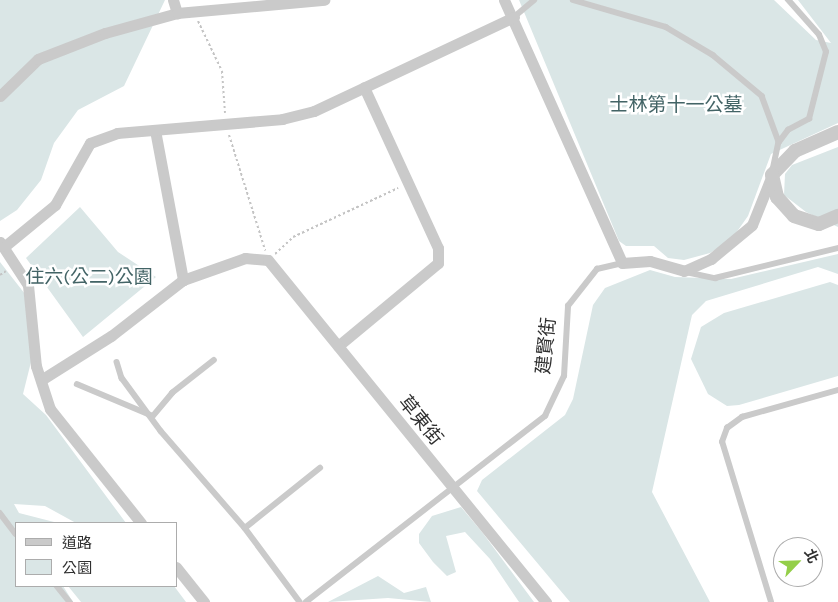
<!DOCTYPE html>
<meta charset="utf-8">
<style>
body{margin:0}
#map{position:relative;width:838px;height:602px;overflow:hidden;background:#fff;font-family:Karla,"Noto Sans TC",sans-serif}
div>[style]{position:absolute}
.green>*{inset:0;background:#dae6e6}
.path>*{height:2px;margin-top:-1px;transform-origin:0;background:repeating-linear-gradient(90deg,#c4c4c4 0 2.5px,transparent 0 5px)}
.service>*{height:5.5px;margin:-2.75px;padding:0 2.75px;transform-origin:2.75px;border-radius:2.75px;background:#cacaca}
.minor>*{height:11px;margin:-5.5px;padding:0 5.5px;transform-origin:5.5px;border-radius:5.5px;background:#cacaca}
.tertiary>*{height:14px;margin:-7px;padding:0 7px;transform-origin:7px;border-radius:7px;background:#cacaca}
span{translate:-50% -50%;white-space:nowrap;text-align:center;line-height:1.15;-webkit-text-stroke:5px #fff;paint-order:stroke}
.park-label{font-size:19px;color:#436466}
.street-label{font-size:19px;color:#303030}
.legend{position:absolute;left:15px;top:522px;width:162px;height:65px;box-sizing:border-box;background:#fff;border:1px solid #acacac;margin:0;padding:6px 9px;list-style:none;font-size:15px;color:#303030}
.legend li{display:flex;align-items:center;gap:10px;height:25px}
.legend b{width:25px;border:1px solid #acacac}
.north{position:absolute;left:773px;top:537px;width:50px;height:50px;box-sizing:border-box;background:#fff;border:1px solid #acacac;border-radius:50%;rotate:66deg;font-size:14px;font-weight:700;line-height:20px;text-align:center;color:#303030}
.north::after{content:'';display:block;margin:auto;width:18px;height:22px;background:#94cf49;clip-path:polygon(50% 0,100% 100%,50% 72%,0 100%)}
</style>
<div id="map">
<div class="green">
<div style="clip-path:polygon(0 0,165px 0,124px 86px,78px 110px,54px 143px,41px 180px,17px 210px,0 221px)"></div>
<div style="clip-path:polygon(519px 0,774px 0,816px 40px,831px 43px,798px 0,838px 0,838px 123px,771px 154px,748px 216px,731px 240px,710px 253px,684px 260px,668px 258px,654px 246px,626px 246px,619px 241px)"></div>
<div style="clip-path:polygon(838px 147px,838px 227px,806px 212px,784px 195px,785px 174px,792px 165px)"></div>
<div style="clip-path:polygon(80px 207px,118px 252px,156px 277px,83px 337px,26px 258px)"></div>
<div style="clip-path:polygon(838px 254px,838px 274px,818px 267px,706px 301px,692px 315px,652px 492px,710px 602px,570px 602px,477px 491px,482px 480px,565px 415px,573px 399px,593px 305px,605px 288px,650px 270px,675px 277px,731px 279px)"></div>
<div style="clip-path:polygon(0 262px,32px 303px,32px 358px,23px 394px,46px 415px,126px 523px,76px 523px,45px 506px,14px 504px,19px 513px,58px 523px,16px 523px,16px 586px,63px 586px,73px 602px,0 602px)"></div>
<div style="clip-path:polygon(830px 282px,838px 285px,838px 376px,739px 405px,727px 406px,708px 394px,691px 359px,701px 327px,724px 313px)"></div>
<div style="clip-path:polygon(461px 507px,482px 532px,534px 602px,519px 602px,490px 559px,465px 532px,446px 536px,456px 572px,447px 576px,433px 562px,419px 543px,419px 534px,432px 516px)"></div>
<div style="clip-path:polygon(378px 576px,404px 593px,426px 587px,431px 602px,388px 598px,328px 602px)"></div>
<div style="clip-path:polygon(68px 586px,174px 586px,186px 602px,81px 602px)"></div>
</div>
<div class="path">
<div style="left:198px;top:21px;width:55px;rotate:64.4deg"></div>
<div style="left:222px;top:71px;width:42px;rotate:85.9deg"></div>
<div style="left:229px;top:135px;width:121px;rotate:72.6deg"></div>
<div style="left:275px;top:254px;width:25px;rotate:-43deg"></div>
<div style="left:293px;top:237px;width:116px;rotate:-25deg"></div>
<div style="left:0;top:275px;width:7px;rotate:-34deg"></div>
</div>
<div class="service">
<div style="left:573px;top:0;width:97px;rotate:16.2deg"></div>
<div style="left:666px;top:27px;width:55px;rotate:30.8deg"></div>
<div style="left:713px;top:55px;width:64px;rotate:39.9deg"></div>
<div style="left:762px;top:96px;width:49px;rotate:69.7deg"></div>
<div style="left:779px;top:142px;width:29px;rotate:102deg"></div>
<div style="left:514px;top:17px;width:26px;rotate:-40deg"></div>
<div style="left:779px;top:142px;width:15px;rotate:-53deg"></div>
<div style="left:788px;top:130px;width:24px;rotate:-28deg"></div>
<div style="left:809px;top:119px;width:69px;rotate:-75.8deg"></div>
<div style="left:826px;top:52px;width:18px;rotate:-112deg"></div>
<div style="left:819px;top:35px;width:47px;rotate:-131.5deg"></div>
<div style="left:686px;top:272px;width:30px;rotate:12deg"></div>
<div style="left:715px;top:278px;width:127px;rotate:-13.7deg"></div>
<div style="left:117px;top:362px;width:17px;rotate:73deg"></div>
<div style="left:122px;top:378px;width:66px;rotate:53.7deg"></div>
<div style="left:161px;top:431px;width:128px;rotate:49.1deg"></div>
<div style="left:245px;top:528px;width:92px;rotate:53.4deg"></div>
<div style="left:77px;top:384px;width:82px;rotate:22.8deg"></div>
<div style="left:153px;top:416px;width:30px;rotate:-50deg"></div>
<div style="left:172px;top:393px;width:53px;rotate:-38.2deg"></div>
<div style="left:0;top:513px;width:26px;rotate:53deg"></div>
<div style="left:245px;top:528px;width:96px;rotate:-38.7deg"></div>
<div style="left:57px;top:586px;width:21px;rotate:51deg"></div>
<div style="left:306px;top:602px;width:303px;rotate:-37.9deg"></div>
<div style="left:545px;top:416px;width:44px;rotate:-64.6deg"></div>
<div style="left:564px;top:376px;width:70px;rotate:-86.7deg"></div>
<div style="left:568px;top:306px;width:47px;rotate:-51.9deg"></div>
<div style="left:597px;top:269px;width:26px;rotate:-13deg"></div>
<div style="left:771px;top:602px;width:167px;rotate:-107deg"></div>
<div style="left:722px;top:442px;width:15px;rotate:-70deg"></div>
<div style="left:727px;top:428px;width:19px;rotate:-36deg"></div>
<div style="left:742px;top:417px;width:100px;rotate:-15.7deg"></div>
</div>
<div class="minor">
<div style="left:173px;top:0;width:14px;rotate:73deg"></div>
<div style="left:504px;top:0;width:288px;rotate:65.8deg"></div>
<div style="left:622px;top:263px;width:28px;rotate:-4deg"></div>
<div style="left:650px;top:261px;width:35px;rotate:16deg"></div>
<div style="left:684px;top:271px;width:30px;rotate:-24deg"></div>
<div style="left:711px;top:259px;width:53px;rotate:-39.7deg"></div>
<div style="left:752px;top:225px;width:54px;rotate:-68.2deg"></div>
<div style="left:0;top:96px;width:53px;rotate:-44.2deg"></div>
<div style="left:38px;top:59px;width:72px;rotate:-21.2deg"></div>
<div style="left:105px;top:33px;width:75px;rotate:-15.5deg"></div>
<div style="left:177px;top:13px;width:148px;rotate:-5.1deg"></div>
<div style="left:155px;top:130px;width:153px;rotate:79.4deg"></div>
<div style="left:0;top:242px;width:51px;rotate:56.9deg"></div>
<div style="left:28px;top:285px;width:81px;rotate:84.4deg"></div>
<div style="left:36px;top:366px;width:45px;rotate:72deg"></div>
<div style="left:50px;top:409px;width:146px;rotate:51.4deg"></div>
<div style="left:5px;top:246px;width:65px;rotate:-39.4deg"></div>
<div style="left:55px;top:205px;width:71px;rotate:-60.6deg"></div>
<div style="left:90px;top:143px;width:29px;rotate:-20deg"></div>
<div style="left:117px;top:133px;width:166px;rotate:-4.8deg"></div>
<div style="left:282px;top:119px;width:33px;rotate:-14deg"></div>
<div style="left:314px;top:111px;width:221px;rotate:-25.2deg"></div>
<div style="left:338px;top:346px;width:130px;rotate:-39.7deg"></div>
<div style="left:438px;top:263px;width:15px;rotate:-90deg"></div>
<div style="left:438px;top:248px;width:177px;rotate:-114.7deg"></div>
<div style="left:41px;top:380px;width:83px;rotate:-32.2deg"></div>
<div style="left:111px;top:336px;width:91px;rotate:-37.9deg"></div>
<div style="left:183px;top:280px;width:66px;rotate:-19.5deg"></div>
<div style="left:245px;top:258px;width:23px;rotate:5deg"></div>
<div style="left:268px;top:260px;width:441px;rotate:50.9deg"></div>
<div style="left:176px;top:567px;width:45px;rotate:51.3deg"></div>
</div>
<div class="tertiary">
<div style="left:838px;top:132px;width:47px;rotate:156.2deg"></div>
<div style="left:795px;top:151px;width:33px;rotate:134deg"></div>
<div style="left:772px;top:175px;width:23px;rotate:77deg"></div>
<div style="left:777px;top:197px;width:25px;rotate:48deg"></div>
<div style="left:794px;top:216px;width:26px;rotate:18deg"></div>
<div style="left:819px;top:224px;width:21px;rotate:-23deg"></div>
</div>
<div class="park-label">
<span style="left:676px;top:106px">士林第十一公墓</span>
<span style="left:89px;top:278px">住六(公二)公園</span>
</div>
<div class="street-label">
<span style="left:547px;top:346px;rotate:-84deg">建賢街</span>
<span style="left:420px;top:421px;rotate:51deg">草東街</span>
</div>
<ul class="legend">
<li><b style="height:6px;background:#cacaca"></b>道路</li>
<li><b style="height:14px;background:#dae6e6"></b>公園</li>
</ul>
<div class="north">北</div>
</div>
